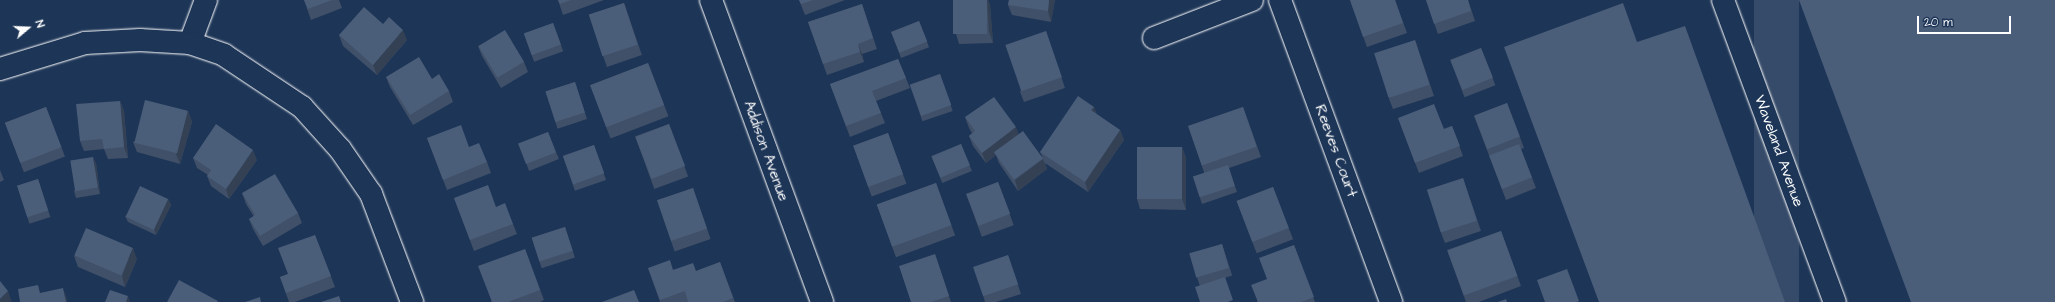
<!DOCTYPE html>
<style>
body{margin:0}
#map{position:relative;width:2055px;height:302px;overflow:hidden;background:#1d3557;font-family:"Architects Daughter",sans-serif}
div>[style]{position:absolute}
.green>*{inset:0;background:#364b69;transform-origin:0 0}
.roads{filter:drop-shadow(0 0 1px #fff) drop-shadow(0 0 1px #fff)}
.minor>*{height:22px;margin:-11px;padding:0 11px;transform-origin:11px;border-radius:11px;background:#1d3557}
.wall>*{inset:0;background:#405068;transform-origin:0 0}
.shaded-wall>*{inset:0;background:#344155}
.building>*{inset:0;background:#4a5d79;transform-origin:0 0}
span{translate:-50% -50%;white-space:nowrap;text-align:center;line-height:1.15;-webkit-text-stroke:4px #1d3557;paint-order:stroke}
.street-label{font-size:15px;color:#fff}
.north{position:absolute;left:8px;top:8px;width:40px;height:40px;-webkit-text-stroke:3px #1d3557;paint-order:stroke;rotate:71deg;font-size:11px;font-weight:700;line-height:16px;text-align:center;color:#fff}
.north::after{content:'';display:block;margin:auto;width:14px;height:18px;background:#fff;clip-path:polygon(50% 0,100% 100%,50% 72%,0 100%)}
.scale{position:absolute;left:1917px;top:16px;width:94px;height:18px;box-sizing:border-box;border:2px solid #fff;border-top:0;padding-left:5px;font-size:12px;line-height:14px;white-space:nowrap;color:#fff;-webkit-text-stroke:3px #1d3557;paint-order:stroke}
</style>
<div id="map">
<div class="green">
<div style="left:1754px;top:0;width:45px;height:322px"></div>
</div>
<div class="roads">
<div class="minor">
<div style="left:711px;top:0;width:322px;rotate:69.8deg"></div>
<div style="left:1280px;top:0;width:322px;rotate:69.8deg"></div>
<div style="left:1723px;top:0;width:322px;rotate:69.7deg"></div>
<div style="left:1154px;top:38px;width:105px;rotate:-21.2deg"></div>
<div style="left:190px;top:43px;width:46px;rotate:-69.6deg"></div>
<div style="left:0;top:69px;width:89px;rotate:-17deg"></div>
<div style="left:85px;top:43px;width:55px;rotate:-3.1deg"></div>
<div style="left:140px;top:40px;width:50px;rotate:3.4deg"></div>
<div style="left:190px;top:43px;width:36px;rotate:19deg"></div>
<div style="left:224px;top:55px;width:94px;rotate:33.7deg"></div>
<div style="left:302px;top:107px;width:57px;rotate:47.9deg"></div>
<div style="left:340px;top:149px;width:55px;rotate:55.4deg"></div>
<div style="left:371px;top:194px;width:116px;rotate:69.2deg"></div>
</div>
</div>
<div class="wall">
<div style="clip-path:polygon(304px 0,339px 0,342px 8px,311px 20px)"></div>
<div style="clip-path:polygon(558px 0,604px 0,563px 15px)"></div>
<div style="clip-path:polygon(799px 0,845px 0,805px 15px)"></div>
<div style="clip-path:polygon(953px 0,988px 0,990px 5px,993px 43px,959px 44px,956px 34px)"></div>
<div style="clip-path:polygon(1009px 0,1055px 0,1051px 22px,1012px 15px,1008px 5px)"></div>
<div style="clip-path:polygon(1350px 0,1395px 0,1407px 33px,1367px 47px)"></div>
<div style="clip-path:polygon(1426px 0,1468px 0,1475px 21px,1438px 34px)"></div>
<div style="left:624px;top:3px;width:55px;height:37px;rotate:71deg"></div>
<div style="clip-path:polygon(862px 4px,877px 49px,862px 54px,864px 62px,827px 75px,808px 22px)"></div>
<div style="left:919px;top:21px;width:28px;height:30px;rotate:69deg"></div>
<div style="left:553px;top:23px;width:30px;height:31px;rotate:70deg"></div>
<div style="clip-path:polygon(383px 24px,407px 40px,377px 75px,343px 46px,339px 35px)"></div>
<div style="clip-path:polygon(1046px 31px,1065px 88px,1024px 102px,1020px 92px)"></div>
<div style="clip-path:polygon(1415px 40px,1434px 96px,1393px 109px,1389px 99px)"></div>
<div style="clip-path:polygon(478px 46px,524px 62px,528px 72px,501px 88px,482px 56px)"></div>
<div style="left:1481px;top:48px;width:40px;height:33px;rotate:69deg"></div>
<div style="clip-path:polygon(898px 59px,910px 88px,876px 101px,885px 123px,850px 137px,830px 84px)"></div>
<div style="left:648px;top:63px;width:57px;height:62px;rotate:69deg"></div>
<div style="left:940px;top:74px;width:39px;height:32px;rotate:71deg"></div>
<div style="clip-path:polygon(386px 77px,432px 79px,449px 91px,453px 102px,413px 125px,390px 87px)"></div>
<div style="left:575px;top:82px;width:39px;height:31px;rotate:72deg"></div>
<div style="clip-path:polygon(120px 101px,124px 111px,128px 158px,108px 159px,104px 149px,84px 151px,80px 141px)"></div>
<div style="clip-path:polygon(1507px 103px,1524px 148px,1521px 149px,1536px 188px,1506px 200px,1474px 116px)"></div>
<div style="left:46px;top:107px;width:53px;height:44px;rotate:69deg"></div>
<div style="clip-path:polygon(1094px 107px,1096px 114px,1120px 130px,1124px 140px,1088px 192px,1045px 163px,1047px 169px,1018px 191px,999px 163px,996px 155px,986px 163px,973px 146px,969px 136px,972px 133px,969px 128px,965px 117px,1019px 134px,1043px 158px,1040px 152px)"></div>
<div style="clip-path:polygon(1243px 107px,1261px 157px,1229px 168px,1237px 192px,1202px 204px,1200px 198px,1204px 172px,1188px 126px)"></div>
<div style="clip-path:polygon(188px 111px,192px 122px,180px 164px,137px 152px,133px 142px)"></div>
<div style="clip-path:polygon(1398px 118px,1444px 129px,1452px 126px,1463px 156px,1419px 173px)"></div>
<div style="left:669px;top:124px;width:56px;height:36px;rotate:70deg"></div>
<div style="left:548px;top:132px;width:29px;height:32px;rotate:68deg"></div>
<div style="left:888px;top:133px;width:54px;height:37px;rotate:70deg"></div>
<div style="clip-path:polygon(427px 138px,487px 162px,491px 173px,447px 190px)"></div>
<div style="left:961px;top:144px;width:29px;height:32px;rotate:68deg"></div>
<div style="left:594px;top:145px;width:37px;height:33px;rotate:71deg"></div>
<div style="clip-path:polygon(1182px 147px,1186px 158px,1186px 210px,1140px 209px,1137px 199px)"></div>
<div style="clip-path:polygon(193px 158px,257px 160px,229px 199px,211px 186px,207px 176px,208px 175px,197px 168px)"></div>
<div style="clip-path:polygon(96px 163px,100px 194px,76px 198px,74px 191px)"></div>
<div style="clip-path:polygon(0 170px,4px 180px,0 182px)"></div>
<div style="clip-path:polygon(1463px 178px,1481px 231px,1445px 243px,1441px 233px)"></div>
<div style="left:38px;top:179px;width:40px;height:22px;rotate:72deg"></div>
<div style="left:998px;top:182px;width:46px;height:34px;rotate:70deg"></div>
<div style="left:936px;top:183px;width:56px;height:63px;rotate:70deg"></div>
<div style="left:1273px;top:187px;width:56px;height:39px;rotate:69deg"></div>
<div style="left:693px;top:188px;width:54px;height:38px;rotate:71deg"></div>
<div style="clip-path:polygon(242px 193px,298px 213px,302px 223px,263px 246px,253px 229px,249px 219px,254px 217px,246px 204px)"></div>
<div style="clip-path:polygon(454px 198px,496px 207px,513px 224px,517px 234px,474px 251px)"></div>
<div style="clip-path:polygon(168px 199px,171px 205px,156px 235px,128px 222px,125px 216px)"></div>
<div style="left:565px;top:227px;width:32px;height:35px;rotate:72deg"></div>
<div style="clip-path:polygon(1501px 231px,1521px 286px,1479px 302px,1466px 302px,1447px 250px)"></div>
<div style="clip-path:polygon(315px 235px,335px 287px,295px 302px,289px 302px,280px 277px,288px 274px)"></div>
<div style="left:1222px;top:244px;width:33px;height:34px;rotate:72deg"></div>
<div style="clip-path:polygon(1294px 245px,1315px 302px,1257px 302px,1267px 279px)"></div>
<div style="clip-path:polygon(525px 249px,544px 300px,540px 302px,491px 302px)"></div>
<div style="clip-path:polygon(935px 254px,951px 302px,911px 302px)"></div>
<div style="clip-path:polygon(1008px 255px,1021px 294px,996px 302px,985px 302px,983px 295px)"></div>
<div style="clip-path:polygon(74px 256px,137px 259px,125px 287px,78px 267px)"></div>
<div style="clip-path:polygon(720px 262px,735px 302px,660px 302px,648px 268px,696px 271px)"></div>
</div>
<div class="shaded-wall">
<div style="clip-path:polygon(987px 0,988px 0,990px 5px,993px 43px,989px 32px)"></div>
<div style="clip-path:polygon(1049px 0,1055px 0,1051px 22px,1048px 11px)"></div>
<div style="clip-path:polygon(403px 30px,407px 40px,377px 75px,373px 65px)"></div>
<div style="clip-path:polygon(858px 44px,862px 54px,864px 62px,860px 52px)"></div>
<div style="clip-path:polygon(120px 101px,124px 111px,128px 158px,124px 147px)"></div>
<div style="clip-path:polygon(1094px 107px,1098px 117px,1091px 110px)"></div>
<div style="clip-path:polygon(188px 111px,192px 122px,180px 164px,176px 154px)"></div>
<div style="clip-path:polygon(1016px 127px,1020px 137px,995px 153px,996px 155px,986px 163px,982px 153px)"></div>
<div style="clip-path:polygon(1120px 130px,1124px 140px,1088px 192px,1085px 182px)"></div>
<div style="clip-path:polygon(1182px 147px,1186px 158px,1186px 210px,1182px 199px)"></div>
<div style="clip-path:polygon(253px 150px,257px 160px,229px 199px,226px 189px)"></div>
<div style="clip-path:polygon(93px 157px,96px 163px,100px 194px,98px 188px)"></div>
<div style="clip-path:polygon(1043px 159px,1047px 169px,1018px 191px,1015px 180px)"></div>
<div style="clip-path:polygon(168px 199px,171px 205px,156px 235px,154px 229px)"></div>
<div style="clip-path:polygon(133px 248px,137px 259px,125px 287px,122px 276px)"></div>
<div style="clip-path:polygon(63px 288px,67px 299px,67px 302px,66px 302px)"></div>
<div style="clip-path:polygon(8px 291px,12px 302px,0 302px,0 299px)"></div>
<div style="clip-path:polygon(128px 296px,130px 302px,126px 302px)"></div>
</div>
<div class="building">
<div style="clip-path:polygon(304px 0,332px 0,308px 9px)"></div>
<div style="clip-path:polygon(558px 0,571px 0,560px 4px)"></div>
<div style="clip-path:polygon(799px 0,813px 0,801px 4px)"></div>
<div style="left:953px;top:0;width:34px;height:34px"></div>
<div style="clip-path:polygon(1009px 0,1049px 0,1048px 11px,1008px 5px)"></div>
<div style="clip-path:polygon(1350px 0,1395px 0,1403px 23px,1363px 37px)"></div>
<div style="clip-path:polygon(1426px 0,1468px 0,1471px 11px,1434px 24px)"></div>
<div style="clip-path:polygon(1799px 0,2055px 0,2055px 302px,1911px 302px)"></div>
<div style="left:624px;top:3px;width:44px;height:37px;rotate:72deg"></div>
<div style="clip-path:polygon(1623px 3px,1637px 42px,1685px 26px,1785px 302px,1599px 302px,1504px 47px)"></div>
<div style="clip-path:polygon(862px 4px,873px 38px,858px 44px,860px 52px,823px 64px,808px 22px)"></div>
<div style="clip-path:polygon(364px 7px,383px 24px,389px 17px,403px 30px,373px 65px,339px 35px)"></div>
<div style="left:919px;top:21px;width:22px;height:30px;rotate:68deg"></div>
<div style="left:553px;top:23px;width:23px;height:31px;rotate:70deg"></div>
<div style="left:505px;top:30px;width:37px;height:31px;rotate:59deg"></div>
<div style="left:1046px;top:31px;width:49px;height:43px;rotate:71deg"></div>
<div style="left:1415px;top:40px;width:47px;height:43px;rotate:72deg"></div>
<div style="left:1481px;top:48px;width:32px;height:33px;rotate:68deg"></div>
<div style="clip-path:polygon(419px 57px,432px 79px,439px 74px,449px 91px,410px 115px,386px 77px)"></div>
<div style="clip-path:polygon(898px 59px,906px 78px,872px 91px,881px 113px,846px 126px,830px 84px)"></div>
<div style="left:648px;top:63px;width:45px;height:62px;rotate:69deg"></div>
<div style="left:940px;top:74px;width:33px;height:32px;rotate:70deg"></div>
<div style="left:575px;top:82px;width:32px;height:31px;rotate:72deg"></div>
<div style="clip-path:polygon(1078px 96px,1094px 107px,1091px 110px,1120px 130px,1085px 182px,1040px 152px)"></div>
<div style="clip-path:polygon(994px 97px,1016px 127px,982px 153px,969px 136px,975px 131px,965px 117px)"></div>
<div style="left:145px;top:100px;width:44px;height:44px;rotate:14deg"></div>
<div style="clip-path:polygon(120px 101px,124px 147px,104px 149px,102px 139px,80px 141px,76px 104px)"></div>
<div style="left:1507px;top:103px;width:36px;height:35px;rotate:69deg"></div>
<div style="clip-path:polygon(1434px 104px,1444px 129px,1452px 126px,1460px 146px,1415px 163px,1398px 118px)"></div>
<div style="left:46px;top:107px;width:43px;height:44px;rotate:69deg"></div>
<div style="left:1243px;top:107px;width:42px;height:58px;rotate:71deg"></div>
<div style="clip-path:polygon(216px 124px,253px 150px,226px 189px,207px 176px,211px 170px,193px 158px)"></div>
<div style="left:669px;top:124px;width:45px;height:36px;rotate:69deg"></div>
<div style="clip-path:polygon(461px 125px,469px 147px,479px 143px,487px 162px,443px 180px,427px 138px)"></div>
<div style="left:1023px;top:131px;width:34px;height:36px;rotate:54deg"></div>
<div style="left:548px;top:132px;width:22px;height:32px;rotate:69deg"></div>
<div style="left:888px;top:133px;width:44px;height:37px;rotate:70deg"></div>
<div style="left:961px;top:144px;width:23px;height:32px;rotate:67deg"></div>
<div style="left:1519px;top:144px;width:36px;height:32px;rotate:69deg"></div>
<div style="left:594px;top:145px;width:30px;height:33px;rotate:70deg"></div>
<div style="left:1182px;top:147px;width:52px;height:45px;rotate:90deg"></div>
<div style="left:93px;top:157px;width:31px;height:23px;rotate:81deg"></div>
<div style="left:1228px;top:165px;width:22px;height:37px;rotate:72deg"></div>
<div style="clip-path:polygon(275px 174px,298px 213px,260px 236px,249px 219px,255px 215px,242px 193px)"></div>
<div style="left:1463px;top:178px;width:45px;height:38px;rotate:72deg"></div>
<div style="left:38px;top:179px;width:33px;height:22px;rotate:72deg"></div>
<div style="left:998px;top:182px;width:34px;height:34px;rotate:69deg"></div>
<div style="left:936px;top:183px;width:45px;height:63px;rotate:70deg"></div>
<div style="clip-path:polygon(488px 185px,496px 207px,505px 203px,513px 224px,470px 240px,454px 198px)"></div>
<div style="left:140px;top:186px;width:31px;height:34px;rotate:25deg"></div>
<div style="left:1273px;top:187px;width:44px;height:39px;rotate:69deg"></div>
<div style="left:693px;top:188px;width:43px;height:38px;rotate:71deg"></div>
<div style="left:565px;top:227px;width:25px;height:35px;rotate:72deg"></div>
<div style="left:86px;top:228px;width:51px;height:30px;rotate:23deg"></div>
<div style="left:1501px;top:231px;width:48px;height:57px;rotate:70deg"></div>
<div style="clip-path:polygon(315px 235px,331px 276px,286px 293px,280px 277px,288px 274px,278px 248px)"></div>
<div style="left:1222px;top:244px;width:25px;height:34px;rotate:74deg"></div>
<div style="clip-path:polygon(1294px 245px,1314px 297px,1301px 302px,1258px 302px,1251px 285px,1267px 279px,1259px 258px)"></div>
<div style="clip-path:polygon(525px 249px,540px 290px,508px 302px,492px 302px,478px 266px)"></div>
<div style="clip-path:polygon(935px 254px,949px 296px,931px 302px,911px 302px,899px 266px)"></div>
<div style="left:1008px;top:255px;width:31px;height:37px;rotate:71deg"></div>
<div style="clip-path:polygon(670px 260px,673px 270px,693px 263px,696px 271px,720px 262px,733px 298px,723px 302px,688px 302px,685px 291px,660px 300px,648px 268px)"></div>
<div style="clip-path:polygon(1567px 269px,1579px 301px,1577px 302px,1545px 302px,1537px 280px)"></div>
<div style="clip-path:polygon(1225px 277px,1233px 300px,1228px 302px,1200px 302px,1195px 287px)"></div>
<div style="clip-path:polygon(179px 280px,218px 301px,217px 302px,167px 302px)"></div>
<div style="clip-path:polygon(0 281px,8px 291px,0 299px)"></div>
<div style="clip-path:polygon(38px 285px,40px 293px,63px 288px,66px 302px,20px 302px,18px 289px)"></div>
<div style="clip-path:polygon(110px 290px,128px 296px,126px 302px,105px 302px)"></div>
<div style="clip-path:polygon(634px 290px,639px 302px,602px 302px)"></div>
<div style="clip-path:polygon(339px 296px,341px 302px,321px 302px)"></div>
<div style="clip-path:polygon(260px 297px,261px 302px,245px 302px)"></div>
<div style="clip-path:polygon(1506px 299px,1507px 302px,1498px 302px)"></div>
</div>
<div class="street-label">
<span style="left:766px;top:151px;rotate:70deg">Addison Avenue</span>
<span style="left:1336px;top:151px;rotate:70deg">Reeves Court</span>
<span style="left:1779px;top:151px;rotate:70deg">Waveland Avenue</span>
</div>
<div class="north">N</div>
<div class="scale">20 m</div>
</div>
